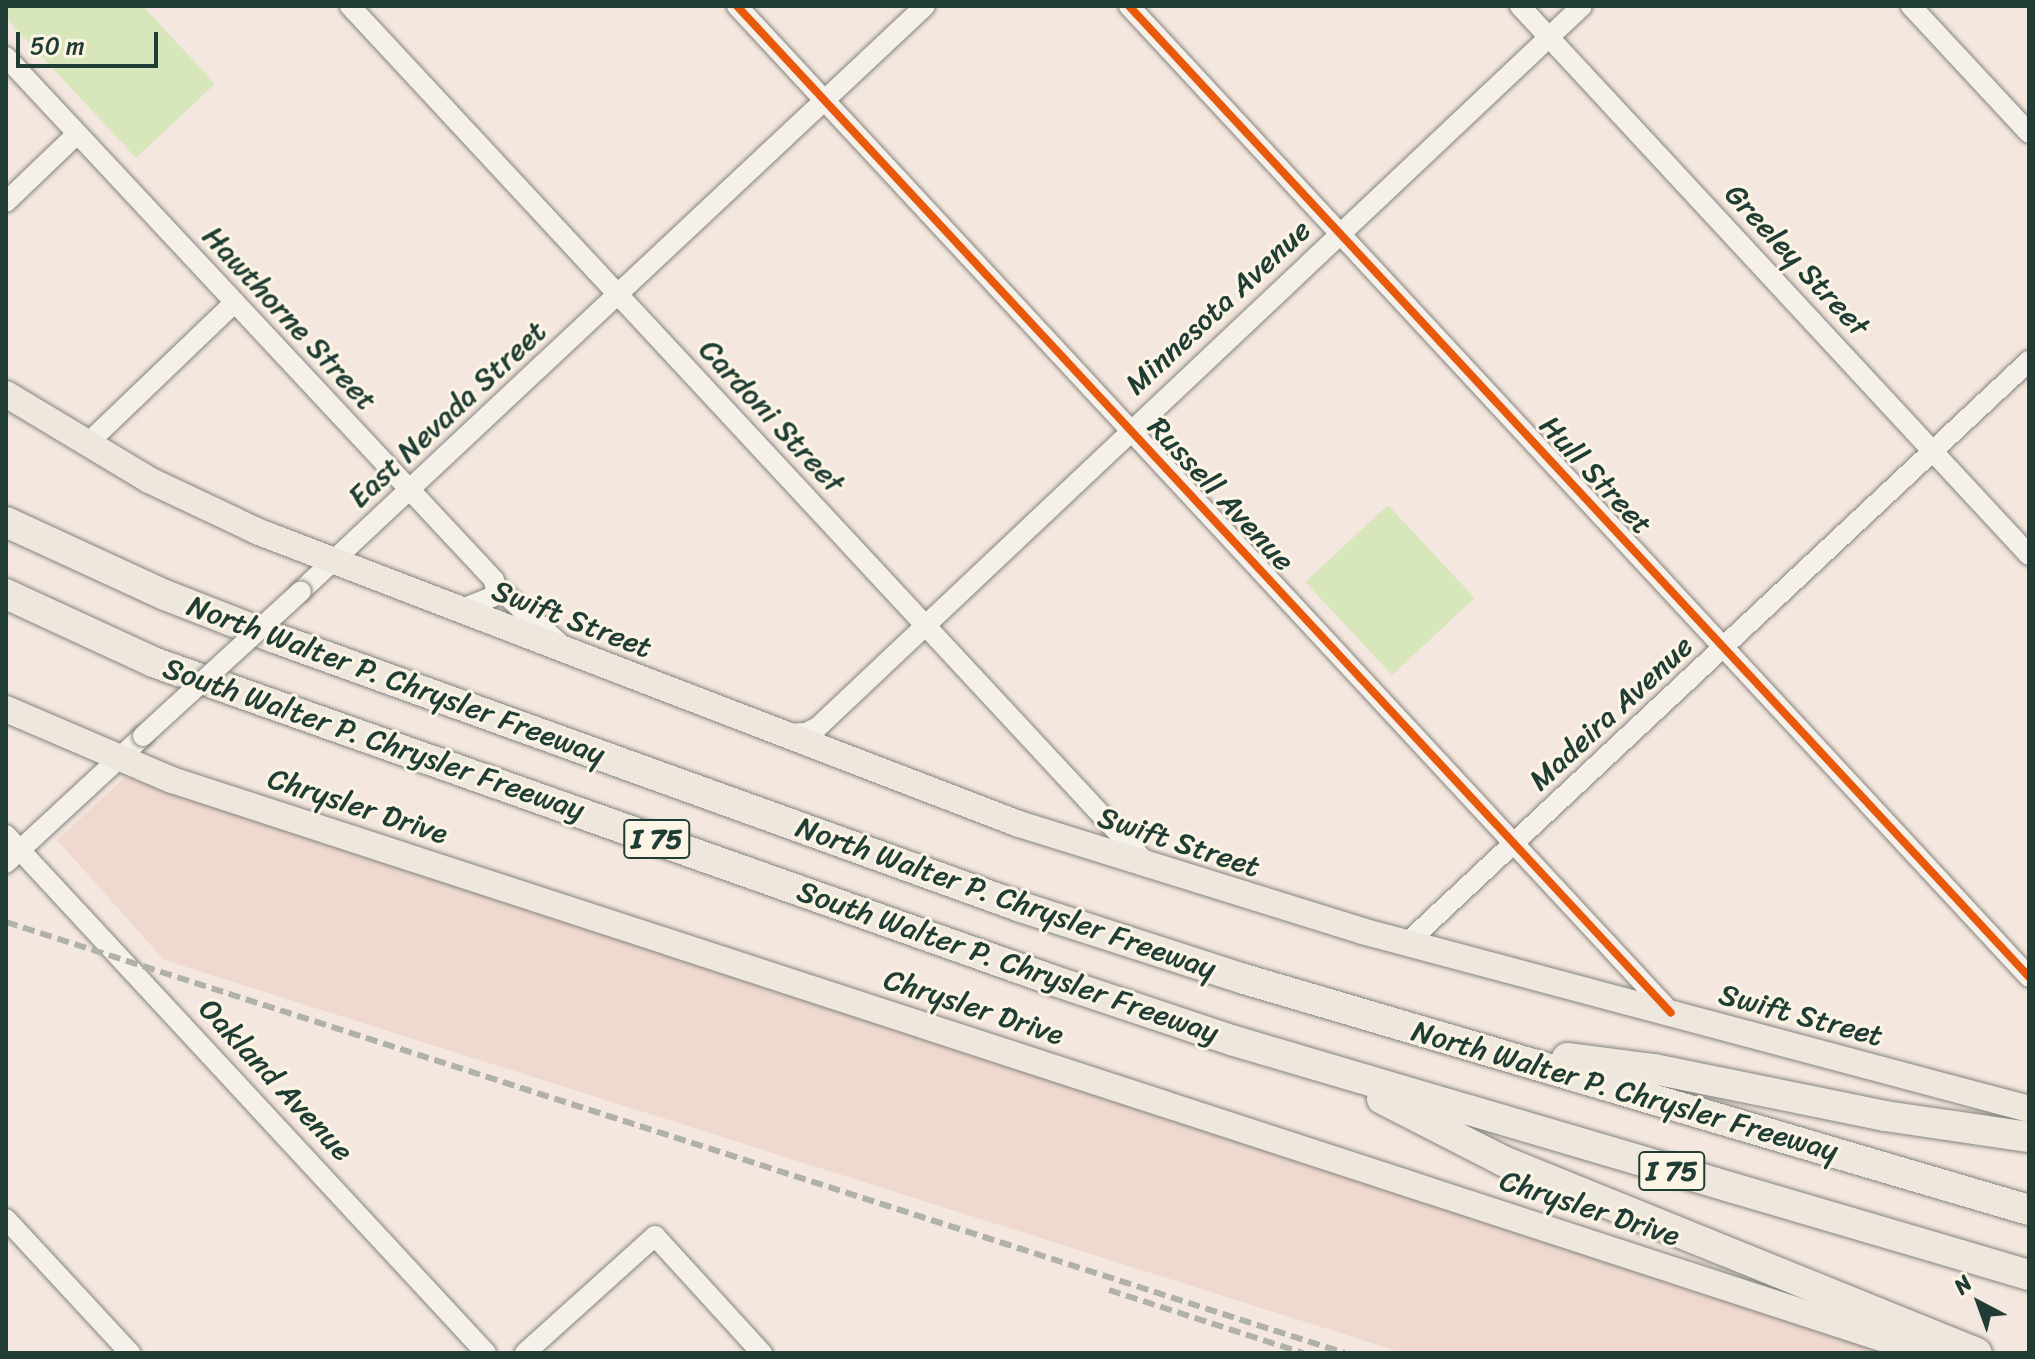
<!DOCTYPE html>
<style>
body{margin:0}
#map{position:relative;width:2035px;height:1359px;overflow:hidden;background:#f4e7df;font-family:Sriracha,sans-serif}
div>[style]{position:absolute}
.built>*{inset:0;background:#efd9cf}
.green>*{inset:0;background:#d8e6bc;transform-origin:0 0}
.roads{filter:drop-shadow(0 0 2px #84847f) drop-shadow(0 0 2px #84847f)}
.minor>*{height:20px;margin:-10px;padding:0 10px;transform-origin:10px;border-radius:10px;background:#f5f0ea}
.major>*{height:26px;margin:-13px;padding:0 13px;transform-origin:13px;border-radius:13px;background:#ede7dd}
.highway>*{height:30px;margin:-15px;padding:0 15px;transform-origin:15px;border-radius:15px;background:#ede7dd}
.rail>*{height:6px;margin-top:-3px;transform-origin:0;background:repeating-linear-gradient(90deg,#b0b1ab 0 12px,transparent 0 18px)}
.bridges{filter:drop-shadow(0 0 2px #84847f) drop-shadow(0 0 2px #84847f)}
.minor-bridge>*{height:20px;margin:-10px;padding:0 10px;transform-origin:10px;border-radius:10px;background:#f5f0ea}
.cycleway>*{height:8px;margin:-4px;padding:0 4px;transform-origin:4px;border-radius:4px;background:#e8590c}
span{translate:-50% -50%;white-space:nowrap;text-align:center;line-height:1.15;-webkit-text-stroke:6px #fcf5e5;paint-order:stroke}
.shield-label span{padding:2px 6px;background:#fcf5e5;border:2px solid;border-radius:6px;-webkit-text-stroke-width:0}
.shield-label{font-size:28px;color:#1f3d34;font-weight:700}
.street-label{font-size:30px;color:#1f3d34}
.frame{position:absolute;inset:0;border:8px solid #1f3d34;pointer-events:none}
.north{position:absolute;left:1939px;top:1263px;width:80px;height:80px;-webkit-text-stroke:6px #fcf5e5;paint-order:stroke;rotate:319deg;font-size:22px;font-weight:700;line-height:32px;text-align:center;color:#1f3d34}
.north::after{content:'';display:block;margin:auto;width:28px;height:36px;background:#1f3d34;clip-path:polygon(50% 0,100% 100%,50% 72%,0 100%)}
.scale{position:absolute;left:16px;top:32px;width:142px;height:36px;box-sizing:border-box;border:4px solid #1f3d34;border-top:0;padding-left:10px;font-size:24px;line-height:28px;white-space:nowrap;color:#1f3d34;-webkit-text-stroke:6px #fcf5e5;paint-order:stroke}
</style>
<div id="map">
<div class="built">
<div style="clip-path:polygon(125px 777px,1904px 1353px,1403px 1353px,164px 960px,57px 840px)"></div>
</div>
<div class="green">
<div style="clip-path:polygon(6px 6px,143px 6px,215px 84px,136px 158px,6px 18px)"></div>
<div style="left:1388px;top:505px;width:127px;height:113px;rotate:47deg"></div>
</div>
<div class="roads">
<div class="minor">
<div style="left:350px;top:6px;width:1172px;rotate:47.11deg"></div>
<div style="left:737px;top:6px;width:1373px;rotate:47.15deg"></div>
<div style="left:1129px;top:6px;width:1324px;rotate:47.17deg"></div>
<div style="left:1520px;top:6px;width:749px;rotate:47.17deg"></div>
<div style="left:1911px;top:6px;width:173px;rotate:47.1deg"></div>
<div style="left:6px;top:57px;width:715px;rotate:46.98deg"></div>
<div style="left:494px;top:580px;width:11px;rotate:80deg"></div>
<div style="left:496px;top:591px;width:7px;rotate:124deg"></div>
<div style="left:492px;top:597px;width:35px;rotate:158deg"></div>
<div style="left:6px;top:202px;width:98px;rotate:-43.8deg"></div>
<div style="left:86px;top:445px;width:205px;rotate:-43.8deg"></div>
<div style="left:496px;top:586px;width:84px;rotate:42.1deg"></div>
<div style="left:301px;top:591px;width:855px;rotate:-43.15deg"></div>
<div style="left:786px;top:734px;width:20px;rotate:-3deg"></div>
<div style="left:806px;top:733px;width:13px;rotate:-27deg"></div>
<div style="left:818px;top:727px;width:1050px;rotate:-43.34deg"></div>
<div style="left:6px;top:835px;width:706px;rotate:47.18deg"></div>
<div style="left:6px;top:863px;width:187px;rotate:-42.8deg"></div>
<div style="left:1407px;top:943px;width:852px;rotate:-43.1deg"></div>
<div style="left:6px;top:1219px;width:183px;rotate:47.2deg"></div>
<div style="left:525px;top:1353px;width:175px;rotate:-42deg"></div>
<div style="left:655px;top:1236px;width:159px;rotate:47.6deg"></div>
</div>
<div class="major">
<div style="left:6px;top:394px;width:167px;rotate:31deg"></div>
<div style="left:149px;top:480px;width:122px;rotate:25.3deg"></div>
<div style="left:259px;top:532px;width:814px;rotate:21.02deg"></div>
<div style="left:1019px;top:824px;width:359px;rotate:17.3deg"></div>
<div style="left:1362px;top:931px;width:690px;rotate:14.94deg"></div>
<div style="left:6px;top:709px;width:181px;rotate:23.2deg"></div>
<div style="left:172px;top:780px;width:1846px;rotate:18.08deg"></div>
</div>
<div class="highway">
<div style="left:6px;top:522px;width:175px;rotate:24.7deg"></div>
<div style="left:165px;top:595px;width:118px;rotate:21.4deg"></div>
<div style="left:275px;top:638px;width:793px;rotate:19.83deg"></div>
<div style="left:1021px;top:907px;width:234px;rotate:17.9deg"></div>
<div style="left:1244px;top:979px;width:818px;rotate:16.4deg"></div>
<div style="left:6px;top:594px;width:162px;rotate:24.8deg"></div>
<div style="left:153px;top:662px;width:950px;rotate:19.48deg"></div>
<div style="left:1049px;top:979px;width:192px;rotate:18.5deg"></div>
<div style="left:1231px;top:1040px;width:832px;rotate:16.41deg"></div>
<div style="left:1567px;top:1058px;width:88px;rotate:7.2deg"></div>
<div style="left:1654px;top:1069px;width:236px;rotate:11.5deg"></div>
<div style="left:1885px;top:1116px;width:146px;rotate:8.3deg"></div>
<div style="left:1382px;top:1099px;width:136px;rotate:27.1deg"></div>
<div style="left:1503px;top:1161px;width:511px;rotate:22.05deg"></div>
</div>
</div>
<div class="rail">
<div style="left:6px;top:922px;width:1406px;rotate:17.85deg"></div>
<div style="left:1109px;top:1290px;width:204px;rotate:18deg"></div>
</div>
<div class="bridges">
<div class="minor-bridge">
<div style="left:143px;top:736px;width:214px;rotate:-42.5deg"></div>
</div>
</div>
<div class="cycleway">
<div style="left:737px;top:6px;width:1373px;rotate:47.15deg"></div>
<div style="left:1129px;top:6px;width:1324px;rotate:47.17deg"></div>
</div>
<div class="shield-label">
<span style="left:657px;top:839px">I 75</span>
<span style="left:1672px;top:1171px">I 75</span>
</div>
<div class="street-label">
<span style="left:1797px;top:260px;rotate:47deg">Greeley Street</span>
<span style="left:1218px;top:307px;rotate:-43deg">Minnesota Avenue</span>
<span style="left:290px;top:318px;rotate:47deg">Hawthorne Street</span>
<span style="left:447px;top:414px;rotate:-43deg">East Nevada Street</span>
<span style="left:772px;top:416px;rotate:47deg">Cardoni Street</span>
<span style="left:1596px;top:475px;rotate:47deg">Hull Street</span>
<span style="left:1221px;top:494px;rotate:47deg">Russell Avenue</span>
<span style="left:572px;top:619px;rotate:21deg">Swift Street</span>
<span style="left:396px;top:680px;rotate:20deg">North Walter P. Chrysler Freeway</span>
<span style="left:1611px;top:713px;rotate:-43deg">Madeira Avenue</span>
<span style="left:374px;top:739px;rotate:19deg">South Walter P. Chrysler Freeway</span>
<span style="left:358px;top:806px;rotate:18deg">Chrysler Drive</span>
<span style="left:1179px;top:842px;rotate:18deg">Swift Street</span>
<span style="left:1006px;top:898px;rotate:19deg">North Walter P. Chrysler Freeway</span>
<span style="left:1008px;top:962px;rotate:19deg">South Walter P. Chrysler Freeway</span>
<span style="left:974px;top:1007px;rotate:18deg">Chrysler Drive</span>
<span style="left:1801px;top:1015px;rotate:15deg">Swift Street</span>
<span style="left:276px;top:1080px;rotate:47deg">Oakland Avenue</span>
<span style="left:1625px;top:1091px;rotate:16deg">North Walter P. Chrysler Freeway</span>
<span style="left:1590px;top:1208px;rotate:18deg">Chrysler Drive</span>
</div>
<div class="frame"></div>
<div class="north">N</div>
<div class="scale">50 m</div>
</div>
